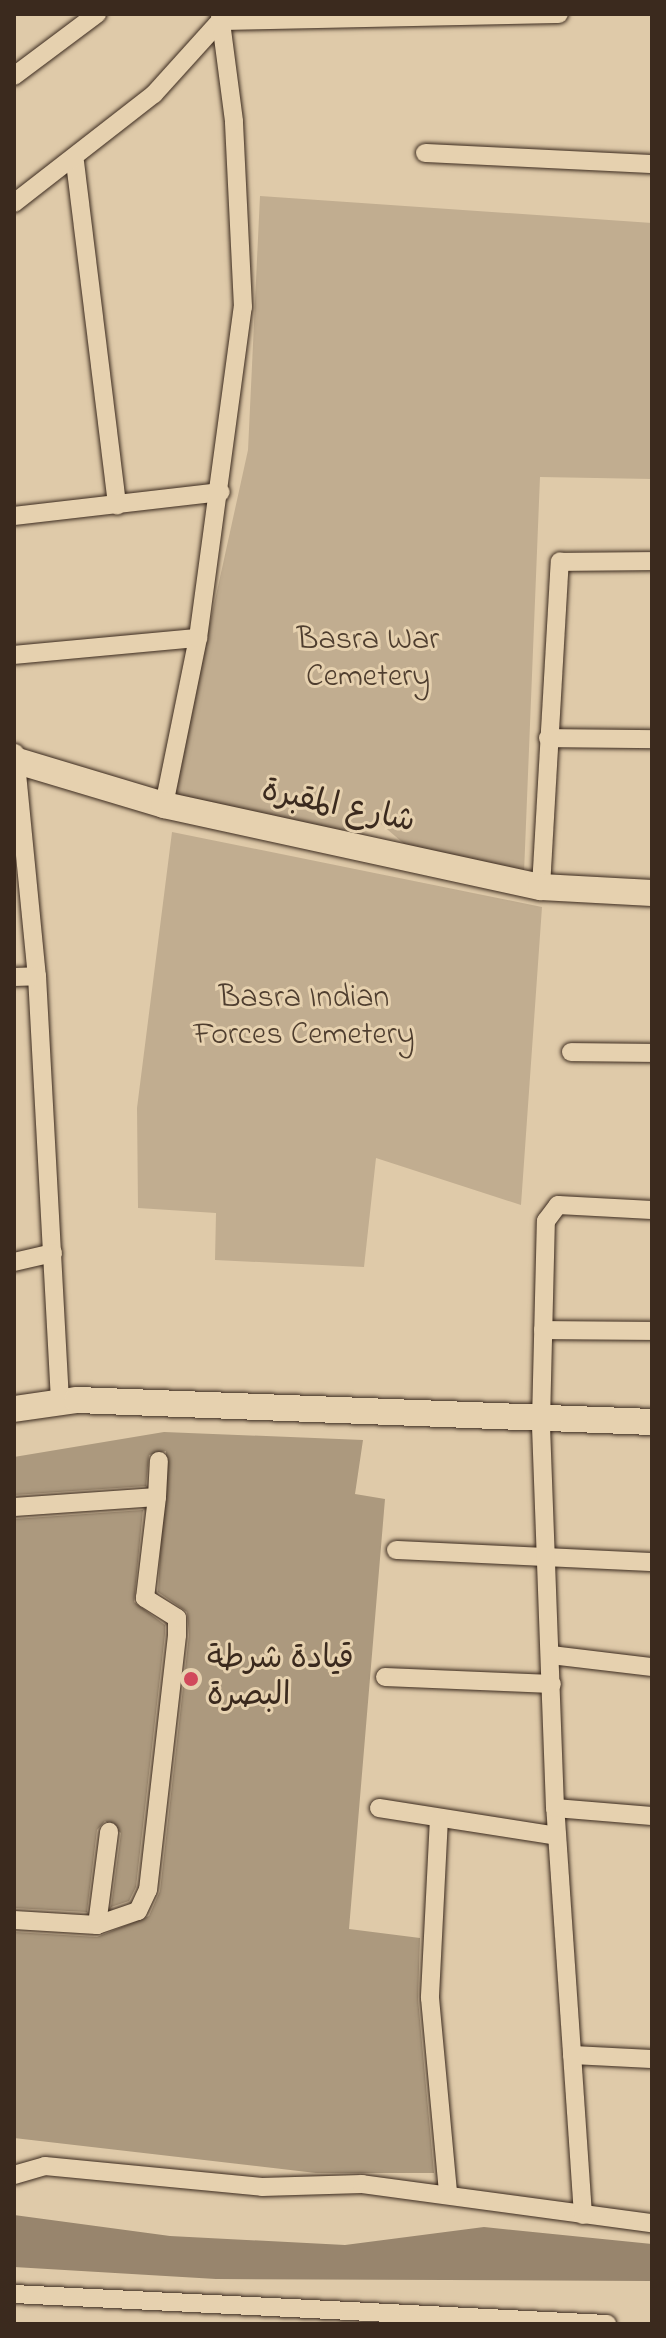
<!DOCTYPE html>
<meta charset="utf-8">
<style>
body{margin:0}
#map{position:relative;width:666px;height:2338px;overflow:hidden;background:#dfcaa9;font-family:"Indie Flower","Playpen Sans Arabic",sans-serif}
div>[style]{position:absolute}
.green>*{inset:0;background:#c1ad90}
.water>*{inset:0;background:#98856d}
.building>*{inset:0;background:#ac997e}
.roads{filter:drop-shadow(0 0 2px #3b2a1e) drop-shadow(0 0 2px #3b2a1e)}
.street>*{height:18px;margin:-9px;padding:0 9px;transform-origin:9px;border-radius:9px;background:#e6d1af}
.secondary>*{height:26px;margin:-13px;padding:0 13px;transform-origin:13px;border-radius:13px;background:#e6d1af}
.dots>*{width:22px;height:22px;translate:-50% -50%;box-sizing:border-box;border:4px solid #e6d1af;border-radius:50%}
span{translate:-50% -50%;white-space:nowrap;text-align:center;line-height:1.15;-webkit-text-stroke:6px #e6d1af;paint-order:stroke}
.park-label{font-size:32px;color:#4f3e2f}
.street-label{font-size:32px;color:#3b2a1e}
.poi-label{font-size:32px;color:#3b2a1e}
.left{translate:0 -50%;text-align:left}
.frame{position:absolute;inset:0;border:16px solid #3b2a1e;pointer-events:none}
</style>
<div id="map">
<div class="green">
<div style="clip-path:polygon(260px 196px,652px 223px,652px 479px,540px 477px,524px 873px,409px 848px,381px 824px,355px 823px,336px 835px,172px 796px,248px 450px)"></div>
<div style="clip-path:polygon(172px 832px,542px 907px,521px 1205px,376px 1158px,364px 1267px,215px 1260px,216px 1213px,138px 1208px,137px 1108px)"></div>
</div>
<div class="water">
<div style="clip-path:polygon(14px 2215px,170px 2236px,345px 2245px,484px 2227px,652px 2244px,652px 2281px,216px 2279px,14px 2267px)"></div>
</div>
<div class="building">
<div style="clip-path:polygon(164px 1432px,363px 1440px,355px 1494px,385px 1499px,349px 1929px,420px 1938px,418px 1999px,434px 2173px,316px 2173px,14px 2138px,14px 1932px,97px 1937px,149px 1916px,160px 1891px,189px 1635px,187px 1612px,158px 1592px,166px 1451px,149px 1455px,146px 1486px,14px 1495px,14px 1457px)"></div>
<div style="clip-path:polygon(143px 1510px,134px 1602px,165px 1625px,165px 1634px,136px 1887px,129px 1901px,111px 1907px,121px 1833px,105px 1821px,97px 1830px,87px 1912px,14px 1908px,14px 1519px)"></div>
</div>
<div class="roads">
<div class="street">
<div style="left:14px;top:76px;width:104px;rotate:-36.8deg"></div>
<div style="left:425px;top:153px;width:227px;rotate:2.8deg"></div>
<div style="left:75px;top:162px;width:346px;rotate:83deg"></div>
<div style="left:14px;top:203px;width:177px;rotate:-37.9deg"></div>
<div style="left:154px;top:94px;width:98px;rotate:-47.9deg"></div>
<div style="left:220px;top:21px;width:339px;rotate:-1.2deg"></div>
<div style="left:14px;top:516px;width:208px;rotate:-6.6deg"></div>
<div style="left:14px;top:655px;width:185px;rotate:-5.3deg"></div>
<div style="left:548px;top:738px;width:104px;rotate:0.6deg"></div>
<div style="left:15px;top:753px;width:224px;rotate:84.4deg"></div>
<div style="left:37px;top:976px;width:426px;rotate:86.9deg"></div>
<div style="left:164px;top:805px;width:170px;rotate:-78.5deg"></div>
<div style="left:198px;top:638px;width:334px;rotate:-82.3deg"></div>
<div style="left:243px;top:307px;width:186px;rotate:-92.8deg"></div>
<div style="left:234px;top:121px;width:108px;rotate:-97.5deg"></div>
<div style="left:541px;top:887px;width:326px;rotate:-86.7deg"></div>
<div style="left:560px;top:562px;width:92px;rotate:-0.6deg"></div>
<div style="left:14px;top:977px;width:23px;rotate:-2deg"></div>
<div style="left:571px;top:1052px;width:81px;rotate:0.7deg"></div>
<div style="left:14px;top:1262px;width:40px;rotate:-13deg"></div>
<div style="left:543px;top:1330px;width:109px;rotate:0.5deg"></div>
<div style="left:14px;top:1507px;width:143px;rotate:-4deg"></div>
<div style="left:157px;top:1497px;width:36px;rotate:-87deg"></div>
<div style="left:396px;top:1550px;width:256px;rotate:2.7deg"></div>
<div style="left:551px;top:1655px;width:102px;rotate:6.8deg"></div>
<div style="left:385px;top:1677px;width:167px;rotate:2.4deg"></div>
<div style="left:379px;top:1808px;width:180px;rotate:8.9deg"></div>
<div style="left:555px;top:1808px;width:97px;rotate:4.7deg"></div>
<div style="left:439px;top:1818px;width:180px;rotate:92.9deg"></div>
<div style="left:430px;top:1998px;width:195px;rotate:84.7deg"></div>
<div style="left:14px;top:1920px;width:83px;rotate:3.4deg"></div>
<div style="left:97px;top:1925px;width:43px;rotate:-18.9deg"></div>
<div style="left:138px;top:1911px;width:23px;rotate:-65deg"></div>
<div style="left:148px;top:1890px;width:257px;rotate:-83.5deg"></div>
<div style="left:177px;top:1635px;width:17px;rotate:-90deg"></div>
<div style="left:177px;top:1618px;width:38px;rotate:-148deg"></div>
<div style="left:145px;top:1598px;width:102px;rotate:-83.2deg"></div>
<div style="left:97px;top:1925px;width:94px;rotate:-82.6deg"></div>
<div style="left:572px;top:2055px;width:80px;rotate:2.9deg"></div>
<div style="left:14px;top:2175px;width:32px;rotate:-16deg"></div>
<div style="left:45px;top:2166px;width:218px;rotate:5.5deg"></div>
<div style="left:262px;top:2187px;width:100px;rotate:-1.7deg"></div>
<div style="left:362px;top:2184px;width:293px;rotate:7.7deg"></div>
<div style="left:583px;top:2215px;width:408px;rotate:-93.9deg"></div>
<div style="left:555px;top:1808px;width:387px;rotate:-92.1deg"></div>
<div style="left:541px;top:1421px;width:200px;rotate:-88.6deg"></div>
<div style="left:546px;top:1221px;width:20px;rotate:-53deg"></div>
<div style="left:558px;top:1205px;width:94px;rotate:3deg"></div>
<div style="left:14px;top:2294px;width:594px;rotate:2.9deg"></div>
</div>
<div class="secondary">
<div style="left:14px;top:760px;width:157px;rotate:16.7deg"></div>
<div style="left:164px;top:805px;width:386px;rotate:12.3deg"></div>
<div style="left:541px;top:887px;width:111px;rotate:3.1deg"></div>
<div style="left:14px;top:1409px;width:64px;rotate:-8.1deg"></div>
<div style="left:77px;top:1400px;width:575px;rotate:2.19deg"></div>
</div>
</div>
<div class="dots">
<div style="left:191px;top:1679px;background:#d1495b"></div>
</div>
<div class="park-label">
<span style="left:368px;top:660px">Basra War<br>Cemetery</span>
<span style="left:304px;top:1018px">Basra Indian<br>Forces Cemetery</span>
</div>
<div class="street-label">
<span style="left:338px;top:808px;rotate:12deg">شارع المقبرة</span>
</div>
<div class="poi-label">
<span class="left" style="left:207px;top:1679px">قيادة شرطة<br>البصرة</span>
</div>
<div class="frame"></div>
</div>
